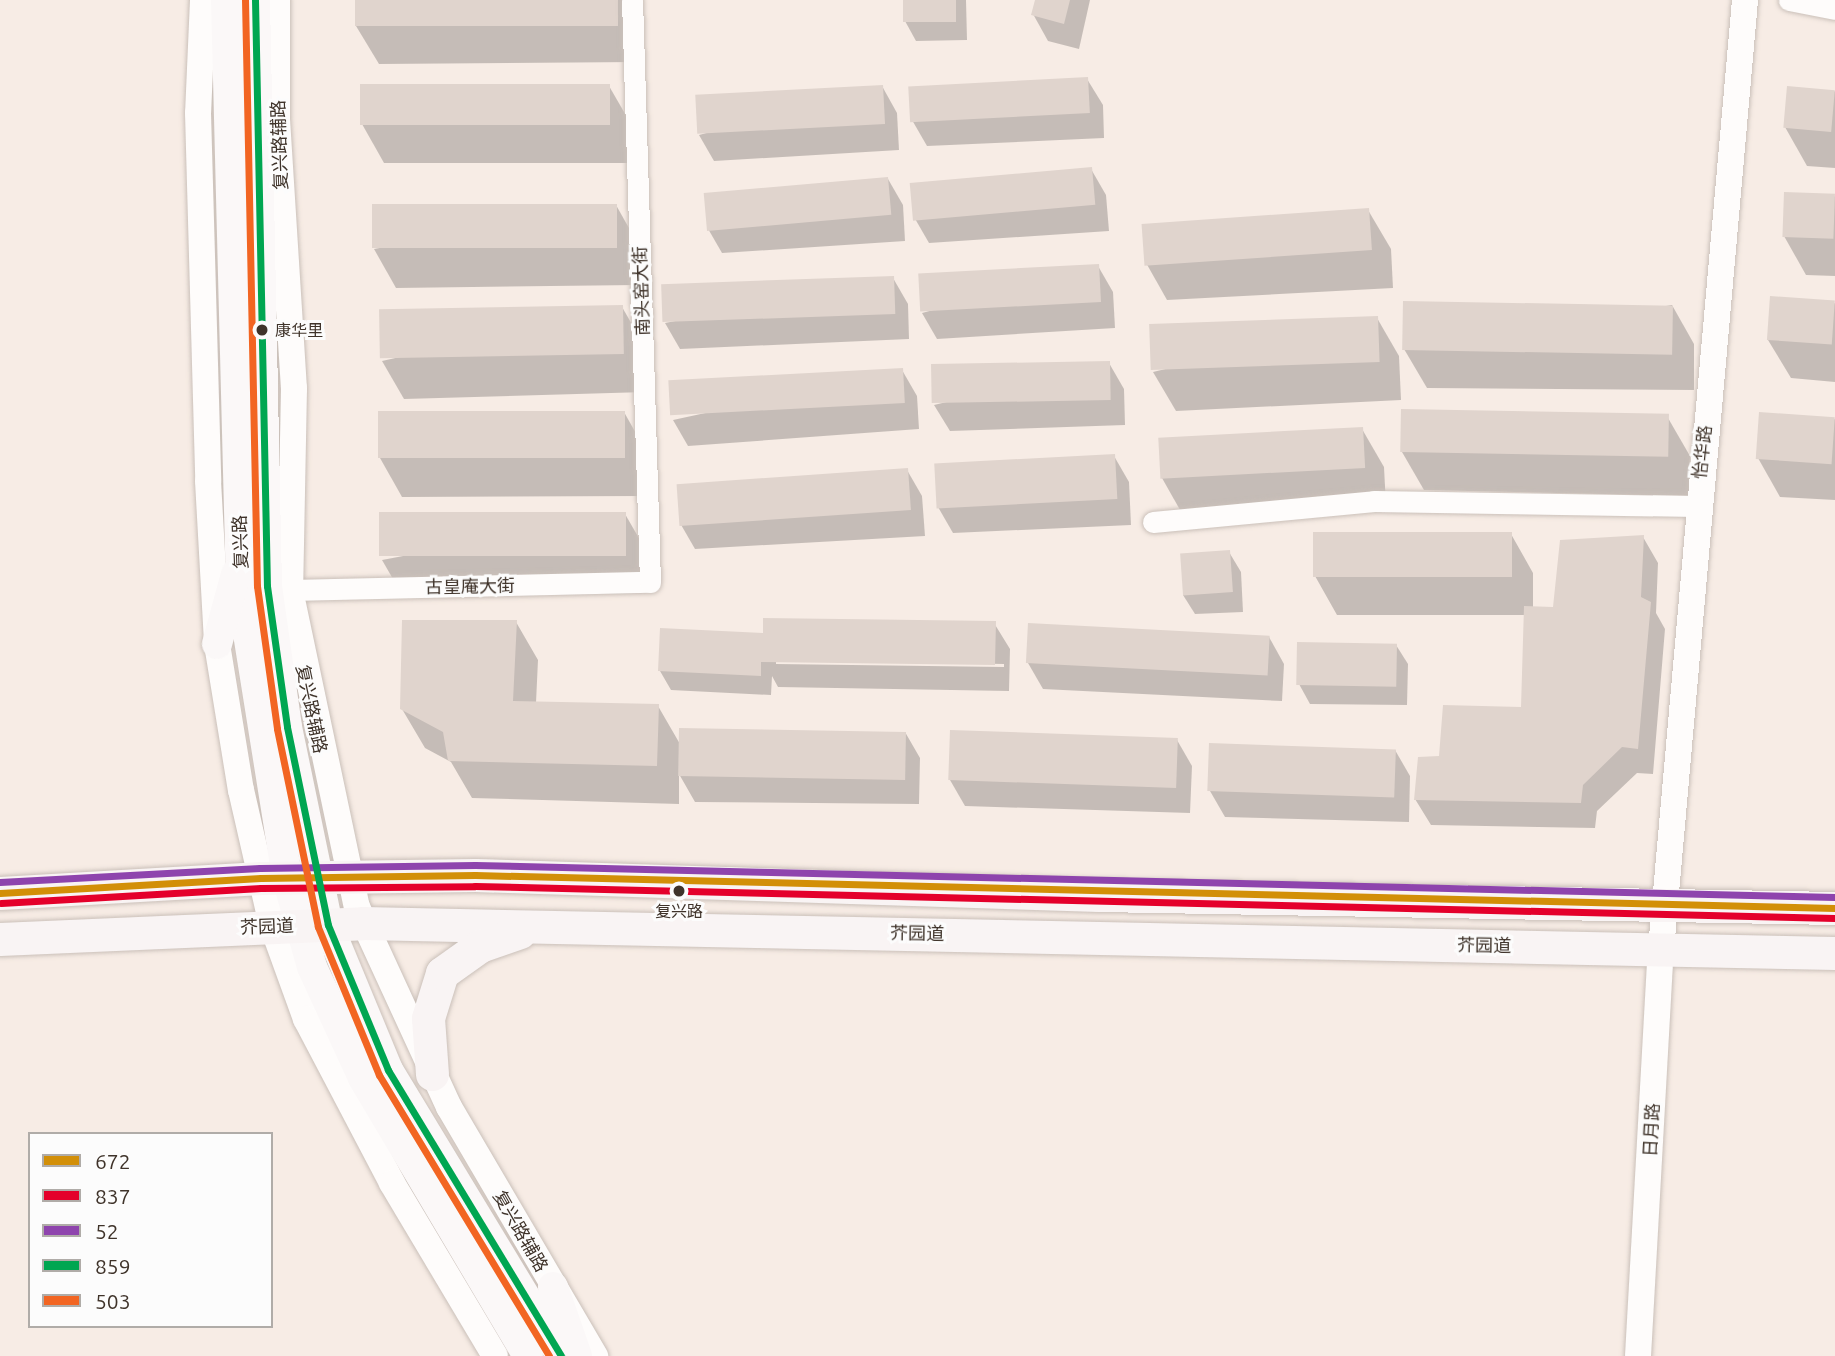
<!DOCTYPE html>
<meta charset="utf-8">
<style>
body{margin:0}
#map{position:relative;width:1835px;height:1356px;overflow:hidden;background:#f7ece5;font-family:Ubuntu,"Noto Sans SC",sans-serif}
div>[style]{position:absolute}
.shadow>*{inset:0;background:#0003}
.building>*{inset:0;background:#e0d4cd;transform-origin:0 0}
.roads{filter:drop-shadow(0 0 2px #cac0b9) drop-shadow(0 0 2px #cac0b9)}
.minor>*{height:21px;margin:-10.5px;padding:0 10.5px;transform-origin:10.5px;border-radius:10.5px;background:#fefcfb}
.tertiary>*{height:26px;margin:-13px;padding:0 13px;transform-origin:13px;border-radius:13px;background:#fefcfb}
.secondary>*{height:30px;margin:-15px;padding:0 15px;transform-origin:15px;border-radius:15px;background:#fbf8f8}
.primary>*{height:33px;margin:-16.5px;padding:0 16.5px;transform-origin:16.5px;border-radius:16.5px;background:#f9f4f4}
.bus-1>*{height:7px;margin:-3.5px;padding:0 3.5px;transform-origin:3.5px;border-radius:3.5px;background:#d28f08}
.bus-2>*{height:7px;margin:-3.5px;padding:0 3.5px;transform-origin:3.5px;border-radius:3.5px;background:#e4002b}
.bus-3>*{height:7px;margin:-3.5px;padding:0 3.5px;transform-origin:3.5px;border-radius:3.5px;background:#8e44ad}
.bus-4>*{height:7px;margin:-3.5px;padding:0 3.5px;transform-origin:3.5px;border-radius:3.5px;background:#00a651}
.bus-5>*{height:7px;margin:-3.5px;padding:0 3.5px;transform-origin:3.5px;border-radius:3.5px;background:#f26522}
.dots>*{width:19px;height:19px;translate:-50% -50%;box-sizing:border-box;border:4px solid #fcfcfc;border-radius:50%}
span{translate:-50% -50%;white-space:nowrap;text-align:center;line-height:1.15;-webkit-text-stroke:6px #fcfcfc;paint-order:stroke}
.bus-label{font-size:16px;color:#3f332a}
.left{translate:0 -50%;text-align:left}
.street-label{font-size:18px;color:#3f332a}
.legend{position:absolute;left:28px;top:1132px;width:245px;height:196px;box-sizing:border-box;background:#fcfcfc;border:2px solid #b0aca8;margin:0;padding:9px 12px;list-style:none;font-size:21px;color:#3f332a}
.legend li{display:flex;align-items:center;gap:14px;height:35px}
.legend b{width:35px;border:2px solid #b0aca8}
</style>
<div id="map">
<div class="shadow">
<div style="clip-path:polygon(356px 0,628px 0,639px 62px,379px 64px,356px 26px)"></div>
<div style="clip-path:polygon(905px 0,966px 0,967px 40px,916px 41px,905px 21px)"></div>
<div style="clip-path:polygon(1036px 0,1090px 0,1079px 49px,1048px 41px,1033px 14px)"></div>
<div style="clip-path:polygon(1087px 79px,1103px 105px,1104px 138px,927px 146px,912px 120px)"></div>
<div style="clip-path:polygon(609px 86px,631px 124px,631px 163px,384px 163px,362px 124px)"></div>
<div style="clip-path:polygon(882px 86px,897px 113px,899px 150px,714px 161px,699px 135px)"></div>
<div style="clip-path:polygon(1835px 91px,1835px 168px,1807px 166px,1785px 127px)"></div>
<div style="clip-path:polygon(1091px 169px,1106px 195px,1109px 231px,929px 243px,914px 217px)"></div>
<div style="clip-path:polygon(888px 179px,903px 205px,905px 241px,722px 253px,707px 227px)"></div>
<div style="clip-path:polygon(1835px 196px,1835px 276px,1806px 275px,1784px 236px)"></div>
<div style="clip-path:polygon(616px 205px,638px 244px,638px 285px,396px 288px,374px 249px)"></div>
<div style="clip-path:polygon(1368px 210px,1391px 249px,1393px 288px,1167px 300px,1145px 261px)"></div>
<div style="clip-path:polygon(1098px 266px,1113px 292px,1115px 328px,937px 339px,922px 313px)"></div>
<div style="clip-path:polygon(893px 278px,908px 304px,909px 339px,680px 349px,665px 323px)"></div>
<div style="clip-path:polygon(1835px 303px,1835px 382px,1791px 378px,1768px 340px)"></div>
<div style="clip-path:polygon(1672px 305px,1694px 344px,1694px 390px,1427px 388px,1404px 349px)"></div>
<div style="clip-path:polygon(622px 307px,644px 345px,646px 392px,404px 399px,382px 361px)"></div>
<div style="clip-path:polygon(1377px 318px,1399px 356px,1401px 400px,1176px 411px,1153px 372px)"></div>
<div style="clip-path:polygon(1109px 363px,1124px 389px,1125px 425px,950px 431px,934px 405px)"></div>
<div style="clip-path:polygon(902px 370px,917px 396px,919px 429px,688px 446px,673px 420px)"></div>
<div style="clip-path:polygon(624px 412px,646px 451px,646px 496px,402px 497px,380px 458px)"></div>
<div style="clip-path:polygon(1668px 418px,1690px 456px,1689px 496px,1424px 490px,1402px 452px)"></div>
<div style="clip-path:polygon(1835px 419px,1835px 500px,1780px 497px,1758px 458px)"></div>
<div style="clip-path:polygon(1362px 429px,1384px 467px,1386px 506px,1184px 517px,1162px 478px)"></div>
<div style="clip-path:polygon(1114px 456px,1129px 482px,1131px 525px,953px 533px,938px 507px)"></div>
<div style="clip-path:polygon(907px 470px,922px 496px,925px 536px,695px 549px,680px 523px)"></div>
<div style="clip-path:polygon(625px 514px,647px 552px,648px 593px,404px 598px,382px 560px)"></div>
<div style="clip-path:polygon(1511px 534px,1533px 573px,1533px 608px,1555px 609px,1643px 537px,1658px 563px,1656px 613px,1665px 629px,1653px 774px,1637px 773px,1597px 811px,1595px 828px,1431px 825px,1415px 799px,1440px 758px,1523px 709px,1525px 615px,1337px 615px,1315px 576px)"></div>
<div style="clip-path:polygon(1229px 552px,1241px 572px,1243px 612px,1195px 614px,1183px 595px)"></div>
<div style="clip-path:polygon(516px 622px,538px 660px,536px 703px,658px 706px,680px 744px,905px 732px,920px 758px,919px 804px,695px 802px,679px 774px,679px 804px,472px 798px,451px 762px,425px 748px,402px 709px)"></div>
<div style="clip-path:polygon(evenodd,994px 623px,1010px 649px,1009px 691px,778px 687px,772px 676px,771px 695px,671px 690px,660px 671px,764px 635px,994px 623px,776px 660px,1004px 664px,1004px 667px,776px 664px,776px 660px)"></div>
<div style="clip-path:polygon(1269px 637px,1284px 664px,1282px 701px,1043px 689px,1028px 663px)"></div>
<div style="clip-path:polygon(1396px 645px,1408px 664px,1407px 705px,1310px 704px,1299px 684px)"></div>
<div style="clip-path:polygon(1177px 740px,1192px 766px,1190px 813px,965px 806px,950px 780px)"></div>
<div style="clip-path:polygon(1395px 750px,1410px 776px,1409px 822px,1225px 817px,1210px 791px)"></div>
</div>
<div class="building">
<div style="left:355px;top:0;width:263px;height:26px"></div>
<div style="left:903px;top:0;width:53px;height:22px"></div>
<div style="clip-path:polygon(1035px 0,1070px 0,1064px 24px,1031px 15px)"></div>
<div style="left:1088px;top:77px;width:36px;height:180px;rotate:87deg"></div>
<div style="left:360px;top:84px;width:250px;height:41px"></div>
<div style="left:883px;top:85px;width:39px;height:188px;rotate:87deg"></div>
<div style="left:1787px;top:86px;width:48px;height:42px;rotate:5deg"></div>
<div style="left:1092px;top:167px;width:38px;height:183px;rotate:85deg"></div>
<div style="left:888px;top:177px;width:38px;height:185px;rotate:85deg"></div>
<div style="left:1784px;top:192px;width:51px;height:45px;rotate:2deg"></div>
<div style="left:617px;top:204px;width:44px;height:245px;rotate:90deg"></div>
<div style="left:1369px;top:208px;width:42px;height:228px;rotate:86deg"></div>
<div style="left:1099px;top:264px;width:38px;height:181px;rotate:87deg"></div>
<div style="left:894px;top:276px;width:38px;height:233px;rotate:88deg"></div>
<div style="left:1770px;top:296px;width:65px;height:44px;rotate:4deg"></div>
<div style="left:1403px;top:301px;width:270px;height:49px;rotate:1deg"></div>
<div style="left:623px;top:305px;width:49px;height:244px;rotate:89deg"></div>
<div style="left:1378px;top:316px;width:46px;height:229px;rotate:88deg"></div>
<div style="left:1110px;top:361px;width:39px;height:179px;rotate:89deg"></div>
<div style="left:903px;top:368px;width:35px;height:235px;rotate:87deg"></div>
<div style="left:1401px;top:409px;width:268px;height:43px;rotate:1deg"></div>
<div style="left:625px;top:411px;width:47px;height:247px;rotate:90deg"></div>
<div style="left:1759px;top:412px;width:76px;height:47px;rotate:4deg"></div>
<div style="left:1363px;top:427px;width:41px;height:205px;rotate:87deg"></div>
<div style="left:1115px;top:454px;width:45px;height:181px;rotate:87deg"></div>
<div style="left:908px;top:468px;width:42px;height:232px;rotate:86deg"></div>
<div style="left:626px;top:512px;width:44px;height:247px;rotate:90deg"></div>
<div style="left:1313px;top:532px;width:199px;height:45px"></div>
<div style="clip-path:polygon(1644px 535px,1641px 597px,1651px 602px,1638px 749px,1622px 747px,1583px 785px,1581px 803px,1414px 800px,1418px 757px,1439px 756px,1443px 705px,1521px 707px,1524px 606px,1553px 607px,1560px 540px)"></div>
<div style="left:1230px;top:550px;width:42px;height:50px;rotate:86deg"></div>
<div style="clip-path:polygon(763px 618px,996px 621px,995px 665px,761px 662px,761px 676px,658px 671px,660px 628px,763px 633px)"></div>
<div style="clip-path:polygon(402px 620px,517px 620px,513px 701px,659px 704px,657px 766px,448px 761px,443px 732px,400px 709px)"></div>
<div style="left:1028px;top:623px;width:242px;height:40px;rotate:3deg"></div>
<div style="left:1297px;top:642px;width:100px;height:43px;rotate:1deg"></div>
<div style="left:679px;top:728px;width:227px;height:48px;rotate:1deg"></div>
<div style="left:950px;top:730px;width:228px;height:50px;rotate:2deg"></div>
<div style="left:1209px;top:743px;width:187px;height:48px;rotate:2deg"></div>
</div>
<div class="roads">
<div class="minor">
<div style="left:1789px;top:0;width:47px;rotate:11.1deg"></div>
<div style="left:1153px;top:522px;width:222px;rotate:-5.4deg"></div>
<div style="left:1374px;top:501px;width:323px;rotate:0.9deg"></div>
<div style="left:290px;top:590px;width:360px;rotate:-1.3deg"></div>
<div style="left:650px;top:582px;width:582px;rotate:-91.77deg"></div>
</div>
<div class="tertiary">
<div style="left:203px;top:0;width:113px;rotate:92.5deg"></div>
<div style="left:198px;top:113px;width:368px;rotate:88.4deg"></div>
<div style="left:208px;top:481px;width:163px;rotate:86.8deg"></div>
<div style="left:217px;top:644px;width:148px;rotate:80.7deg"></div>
<div style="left:241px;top:790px;width:139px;rotate:77.1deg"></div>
<div style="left:272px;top:925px;width:100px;rotate:70.1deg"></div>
<div style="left:306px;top:1019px;width:185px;rotate:62.3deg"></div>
<div style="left:392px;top:1183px;width:201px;rotate:59.2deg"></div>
<div style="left:277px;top:0;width:119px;rotate:90deg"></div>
<div style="left:277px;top:119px;width:270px;rotate:86.4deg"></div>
<div style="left:294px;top:388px;width:202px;rotate:91.1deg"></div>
<div style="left:290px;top:590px;width:324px;rotate:78.1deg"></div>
<div style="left:357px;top:907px;width:220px;rotate:65.3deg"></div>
<div style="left:449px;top:1107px;width:289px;rotate:59.6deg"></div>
<div style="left:1638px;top:1356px;width:408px;rotate:-86.8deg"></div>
<div style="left:1661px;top:949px;width:953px;rotate:-84.94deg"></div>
</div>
<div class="secondary">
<div style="left:226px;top:0;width:590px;rotate:88.54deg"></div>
<div style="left:241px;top:590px;width:292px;rotate:80.9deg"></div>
<div style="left:287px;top:878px;width:92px;rotate:74.3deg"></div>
<div style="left:312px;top:967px;width:122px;rotate:65.3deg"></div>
<div style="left:363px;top:1078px;width:323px;rotate:59.3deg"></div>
<div style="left:255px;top:0;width:586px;rotate:88.83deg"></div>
<div style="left:267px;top:586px;width:142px;rotate:81.9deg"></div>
<div style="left:287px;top:727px;width:202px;rotate:78.3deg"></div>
<div style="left:328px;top:925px;width:157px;rotate:67.5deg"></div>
<div style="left:388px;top:1070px;width:334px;rotate:58.8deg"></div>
<div style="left:217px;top:644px;width:73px;rotate:-74.8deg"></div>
<div style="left:553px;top:1287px;width:73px;rotate:70.8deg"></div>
</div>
<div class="primary">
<div style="left:0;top:893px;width:261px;rotate:-3.3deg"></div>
<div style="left:261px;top:878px;width:214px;rotate:-0.8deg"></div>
<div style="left:475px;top:875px;width:624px;rotate:1.84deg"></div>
<div style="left:1099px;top:895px;width:736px;rotate:1.01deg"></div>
<div style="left:0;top:939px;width:363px;rotate:-2.5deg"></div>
<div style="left:363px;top:923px;width:1472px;rotate:1.17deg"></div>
<div style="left:432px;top:1074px;width:56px;rotate:-94.1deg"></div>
<div style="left:428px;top:1018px;width:47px;rotate:-72.7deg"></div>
<div style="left:442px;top:973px;width:47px;rotate:-35.4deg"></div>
<div style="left:480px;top:946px;width:42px;rotate:-19.3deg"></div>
</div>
</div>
<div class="bus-1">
<div style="left:0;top:893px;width:261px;rotate:-3.3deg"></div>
<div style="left:261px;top:878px;width:214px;rotate:-0.8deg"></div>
<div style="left:475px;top:875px;width:1360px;rotate:1.39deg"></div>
</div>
<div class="bus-2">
<div style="left:1px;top:903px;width:260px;rotate:-3.3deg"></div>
<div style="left:261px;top:888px;width:214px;rotate:-0.5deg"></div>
<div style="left:475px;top:886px;width:1360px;rotate:1.35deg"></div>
</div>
<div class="bus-3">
<div style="left:0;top:882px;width:260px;rotate:-3.1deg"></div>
<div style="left:260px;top:868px;width:215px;rotate:-0.8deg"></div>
<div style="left:475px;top:865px;width:1360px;rotate:1.35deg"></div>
</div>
<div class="bus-4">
<div style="left:255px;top:0;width:586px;rotate:88.83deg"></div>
<div style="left:267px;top:586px;width:142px;rotate:81.9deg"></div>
<div style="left:287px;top:727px;width:202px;rotate:78.3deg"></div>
<div style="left:328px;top:925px;width:157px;rotate:67.5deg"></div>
<div style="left:388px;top:1070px;width:334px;rotate:58.8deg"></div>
</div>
<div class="bus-5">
<div style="left:245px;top:0;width:586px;rotate:88.83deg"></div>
<div style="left:257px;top:586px;width:144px;rotate:82deg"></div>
<div style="left:277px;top:729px;width:202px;rotate:78.3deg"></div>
<div style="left:318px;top:927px;width:160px;rotate:67.6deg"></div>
<div style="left:379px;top:1075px;width:328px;rotate:58.8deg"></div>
</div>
<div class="dots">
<div style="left:262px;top:330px;background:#3f332a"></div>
<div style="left:679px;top:891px;background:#3f332a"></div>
</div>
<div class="bus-label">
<span class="left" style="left:275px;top:330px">康华里</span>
<span style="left:679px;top:911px">复兴路</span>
</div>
<div class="street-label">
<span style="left:279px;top:145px;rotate:-92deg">复兴路辅路</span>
<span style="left:641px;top:291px;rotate:-92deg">南头窑大街</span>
<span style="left:1702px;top:452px;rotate:-84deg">怡华路</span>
<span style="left:240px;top:542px;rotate:-92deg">复兴路</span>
<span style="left:470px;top:586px;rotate:-1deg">古皇庵大街</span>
<span style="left:312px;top:709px;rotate:78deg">复兴路辅路</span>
<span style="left:267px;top:926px;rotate:-2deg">芥园道</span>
<span style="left:917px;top:933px;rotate:1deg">芥园道</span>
<span style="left:1484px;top:945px;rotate:1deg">芥园道</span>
<span style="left:1651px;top:1130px;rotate:-87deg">日月路</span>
<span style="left:521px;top:1231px;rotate:60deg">复兴路辅路</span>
</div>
<ul class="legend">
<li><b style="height:9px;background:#d28f08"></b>672</li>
<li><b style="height:9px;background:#e4002b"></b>837</li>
<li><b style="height:9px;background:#8e44ad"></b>52</li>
<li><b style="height:9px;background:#00a651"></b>859</li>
<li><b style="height:9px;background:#f26522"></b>503</li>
</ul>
</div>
